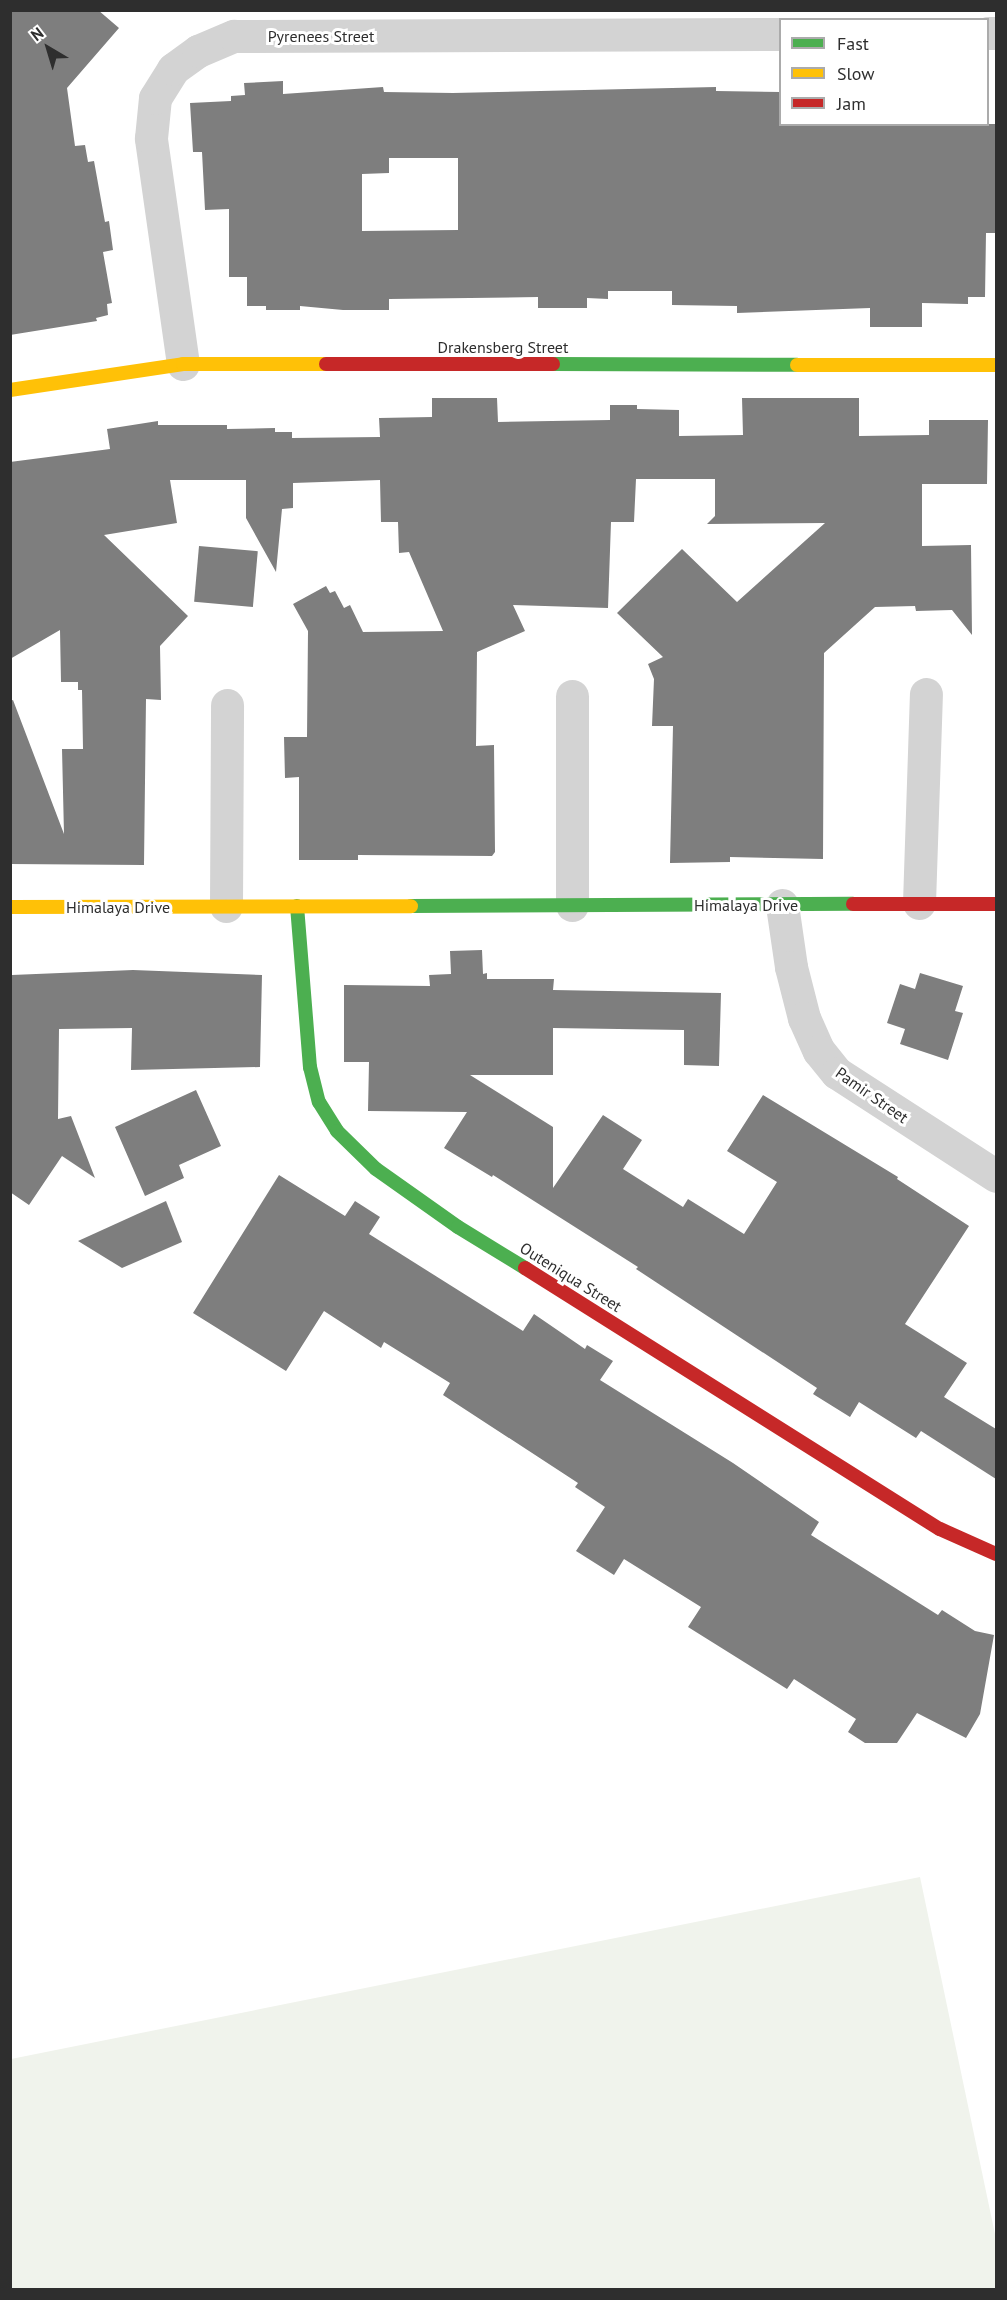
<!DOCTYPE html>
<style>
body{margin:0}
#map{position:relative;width:1007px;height:2300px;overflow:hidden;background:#fff;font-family:"PT Sans",sans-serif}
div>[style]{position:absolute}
.green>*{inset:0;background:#f0f3ec}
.building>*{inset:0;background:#7e7e7e;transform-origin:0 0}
.street>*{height:33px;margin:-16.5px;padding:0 16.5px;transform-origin:16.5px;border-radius:16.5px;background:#d3d3d3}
.fast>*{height:14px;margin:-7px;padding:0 7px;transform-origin:7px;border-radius:7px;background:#4caf50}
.slow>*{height:14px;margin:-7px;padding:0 7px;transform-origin:7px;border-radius:7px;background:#ffc107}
.jam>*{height:14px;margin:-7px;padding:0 7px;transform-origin:7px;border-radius:7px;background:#c62828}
span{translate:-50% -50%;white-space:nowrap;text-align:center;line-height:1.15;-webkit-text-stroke:6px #fff;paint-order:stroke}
.street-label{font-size:16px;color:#2e2e2e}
.frame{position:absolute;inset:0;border:12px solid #2e2e2e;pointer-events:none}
.legend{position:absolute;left:779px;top:18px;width:210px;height:108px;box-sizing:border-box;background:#fff;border:2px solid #ababab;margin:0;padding:8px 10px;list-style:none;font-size:18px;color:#2e2e2e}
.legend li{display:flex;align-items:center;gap:12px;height:30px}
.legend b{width:30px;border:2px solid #ababab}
.north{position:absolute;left:18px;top:18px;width:60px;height:60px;-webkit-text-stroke:4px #fff;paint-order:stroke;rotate:322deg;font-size:16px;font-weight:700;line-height:24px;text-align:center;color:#2e2e2e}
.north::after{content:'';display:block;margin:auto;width:21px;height:27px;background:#2e2e2e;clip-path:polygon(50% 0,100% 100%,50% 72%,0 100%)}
</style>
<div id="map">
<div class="green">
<div style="clip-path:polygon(920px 1877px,996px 2239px,996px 2289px,11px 2289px,11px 2059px)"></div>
</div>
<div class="building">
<div style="clip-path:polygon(10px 10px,98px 10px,119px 28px,67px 88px,75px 146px,85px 145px,88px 162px,94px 161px,105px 222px,109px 221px,113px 250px,103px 252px,112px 303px,107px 304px,108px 315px,96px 318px,97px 321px,10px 335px)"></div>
<div style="clip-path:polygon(evenodd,283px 81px,283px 94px,383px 87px,384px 92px,453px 93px,716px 87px,716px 91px,780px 92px,780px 124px,996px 124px,996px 233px,986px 233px,985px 297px,968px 297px,968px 304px,922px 303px,922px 327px,870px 327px,870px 308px,737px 313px,737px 306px,672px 305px,672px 291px,608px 291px,608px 299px,587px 298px,587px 308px,538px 308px,538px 297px,389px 299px,389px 310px,343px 310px,300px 306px,300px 310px,266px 310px,266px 306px,247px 306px,247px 277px,229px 277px,229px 209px,205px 210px,202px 152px,193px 152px,190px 103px,231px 101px,231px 96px,245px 95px,244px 83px,283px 81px,389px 158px,458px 158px,458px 230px,362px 231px,362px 174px,389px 173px,389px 158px)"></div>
<div style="clip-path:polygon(432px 398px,497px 398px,498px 422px,610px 420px,610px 405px,637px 405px,637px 409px,679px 410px,679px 436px,743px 435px,742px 398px,859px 398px,859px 436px,929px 435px,929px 420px,988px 420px,987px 484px,922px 484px,922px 546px,971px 545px,972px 635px,952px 610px,916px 611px,915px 606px,875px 607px,824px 653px,823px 859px,730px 857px,730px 862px,670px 863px,673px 726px,652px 726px,654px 679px,648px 664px,663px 657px,617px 613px,682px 549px,737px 602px,825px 523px,707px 524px,715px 516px,715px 479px,636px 479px,634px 522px,611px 522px,608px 608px,513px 605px,525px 631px,477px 652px,476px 746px,494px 745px,495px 852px,492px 856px,358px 855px,358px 860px,299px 860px,299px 777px,285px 778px,284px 737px,307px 737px,308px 631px,293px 604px,326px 586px,330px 593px,335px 591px,344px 608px,350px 605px,363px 632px,443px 631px,409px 552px,399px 553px,398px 522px,381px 522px,380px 480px,293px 483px,293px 508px,282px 509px,276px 572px,246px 518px,246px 480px,170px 480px,177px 523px,104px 535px,188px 616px,160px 646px,161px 700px,146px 699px,144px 865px,10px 864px,10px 701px,13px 700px,64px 834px,62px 749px,83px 749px,82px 690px,78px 690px,78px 682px,61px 682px,60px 630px,10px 659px,10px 462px,110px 449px,107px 429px,158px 421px,158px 425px,227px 425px,227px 429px,275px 428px,275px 432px,292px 432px,292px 438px,380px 437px,379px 418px,432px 417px)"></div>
<div style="left:199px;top:546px;width:59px;height:56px;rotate:5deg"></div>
<div style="clip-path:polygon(482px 950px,483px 974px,487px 973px,487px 979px,554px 979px,553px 990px,721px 993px,719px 1066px,684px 1065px,684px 1030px,553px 1028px,553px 1075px,470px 1075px,553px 1127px,553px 1188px,603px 1115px,642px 1140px,623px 1169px,683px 1207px,688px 1199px,744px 1234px,777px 1182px,727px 1151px,763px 1095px,898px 1177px,897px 1179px,969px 1226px,905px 1324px,967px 1363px,944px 1397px,996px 1429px,996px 1479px,921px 1431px,916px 1438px,859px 1402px,850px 1417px,813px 1394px,817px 1388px,636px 1269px,638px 1267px,493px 1175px,492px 1177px,444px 1148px,467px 1112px,368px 1111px,369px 1062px,344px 1062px,344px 985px,430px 986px,429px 975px,451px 974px,450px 951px)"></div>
<div style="clip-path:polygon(133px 970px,262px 975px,260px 1067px,131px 1070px,132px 1028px,59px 1029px,58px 1119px,71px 1116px,95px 1178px,62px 1156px,29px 1205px,10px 1192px,12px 975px)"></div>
<div style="clip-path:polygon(920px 973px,963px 986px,955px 1011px,963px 1013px,948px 1060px,900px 1044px,905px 1029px,887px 1023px,900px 984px,915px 989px)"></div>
<div style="clip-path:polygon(196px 1090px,221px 1146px,179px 1165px,184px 1178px,145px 1196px,115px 1127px)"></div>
<div style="clip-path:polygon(279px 1175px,345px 1216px,355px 1201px,380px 1217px,369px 1234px,523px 1331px,534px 1314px,585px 1349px,587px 1345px,613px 1361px,600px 1380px,733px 1463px,819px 1522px,811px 1535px,938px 1615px,942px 1610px,975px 1631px,994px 1635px,980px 1714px,966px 1738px,917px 1713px,897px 1743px,865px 1743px,848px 1732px,856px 1719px,794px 1679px,787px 1689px,688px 1627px,701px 1607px,624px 1559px,614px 1575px,576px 1551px,605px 1507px,575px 1487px,578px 1483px,443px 1395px,450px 1383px,384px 1342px,381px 1348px,324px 1311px,286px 1371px,193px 1313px)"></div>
<div style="clip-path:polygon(166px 1201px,182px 1242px,122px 1268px,78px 1241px)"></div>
</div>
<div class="street">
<div style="left:988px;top:33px;width:8px"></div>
<div style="left:183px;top:364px;width:228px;rotate:-98.1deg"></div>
<div style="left:151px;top:138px;width:40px;rotate:-84.3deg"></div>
<div style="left:155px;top:98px;width:34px;rotate:-58deg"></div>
<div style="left:173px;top:69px;width:31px;rotate:-36deg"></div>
<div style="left:198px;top:51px;width:39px;rotate:-23deg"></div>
<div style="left:234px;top:36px;width:546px;rotate:-0.21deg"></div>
<div style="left:572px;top:696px;width:209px;rotate:90deg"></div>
<div style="left:919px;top:903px;width:209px;rotate:-88.1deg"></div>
<div style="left:782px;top:905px;width:63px;rotate:81.7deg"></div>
<div style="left:791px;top:967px;width:53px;rotate:75.7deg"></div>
<div style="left:804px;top:1018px;width:36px;rotate:66deg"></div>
<div style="left:819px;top:1051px;width:28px;rotate:51deg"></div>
<div style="left:837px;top:1073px;width:189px;rotate:32.9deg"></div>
<div style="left:226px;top:906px;width:201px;rotate:-89.7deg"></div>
</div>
<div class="fast">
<div style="left:553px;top:364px;width:244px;rotate:0.2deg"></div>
<div style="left:297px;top:906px;width:162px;rotate:85.4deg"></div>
<div style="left:310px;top:1067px;width:36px;rotate:76deg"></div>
<div style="left:319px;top:1102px;width:34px;rotate:58deg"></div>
<div style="left:337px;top:1131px;width:54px;rotate:44.3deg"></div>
<div style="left:376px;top:1169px;width:100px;rotate:35.3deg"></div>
<div style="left:458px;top:1227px;width:79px;rotate:31.5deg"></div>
<div style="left:411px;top:906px;width:442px;rotate:-0.3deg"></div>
</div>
<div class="slow">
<div style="left:797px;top:365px;width:199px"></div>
<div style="left:10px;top:390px;width:175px;rotate:-8.5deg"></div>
<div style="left:183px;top:364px;width:143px"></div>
<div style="left:10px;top:907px;width:401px;rotate:-0.1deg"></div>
</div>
<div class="jam">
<div style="left:326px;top:364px;width:227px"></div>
<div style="left:853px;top:904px;width:143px"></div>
<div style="left:525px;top:1268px;width:490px;rotate:32.2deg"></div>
<div style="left:940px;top:1529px;width:61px;rotate:24.1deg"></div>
</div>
<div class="street-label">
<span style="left:321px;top:36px">Pyrenees Street</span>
<span style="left:503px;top:347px">Drakensberg Street</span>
<span style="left:746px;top:905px">Himalaya Drive</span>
<span style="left:118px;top:907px">Himalaya Drive</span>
<span style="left:872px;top:1095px;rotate:35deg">Pamir Street</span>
<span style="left:571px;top:1277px;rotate:32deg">Outeniqua Street</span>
</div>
<div class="frame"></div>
<ul class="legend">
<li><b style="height:8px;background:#4caf50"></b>Fast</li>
<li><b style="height:8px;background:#ffc107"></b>Slow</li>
<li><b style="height:8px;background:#c62828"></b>Jam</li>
</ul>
<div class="north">N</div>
</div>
